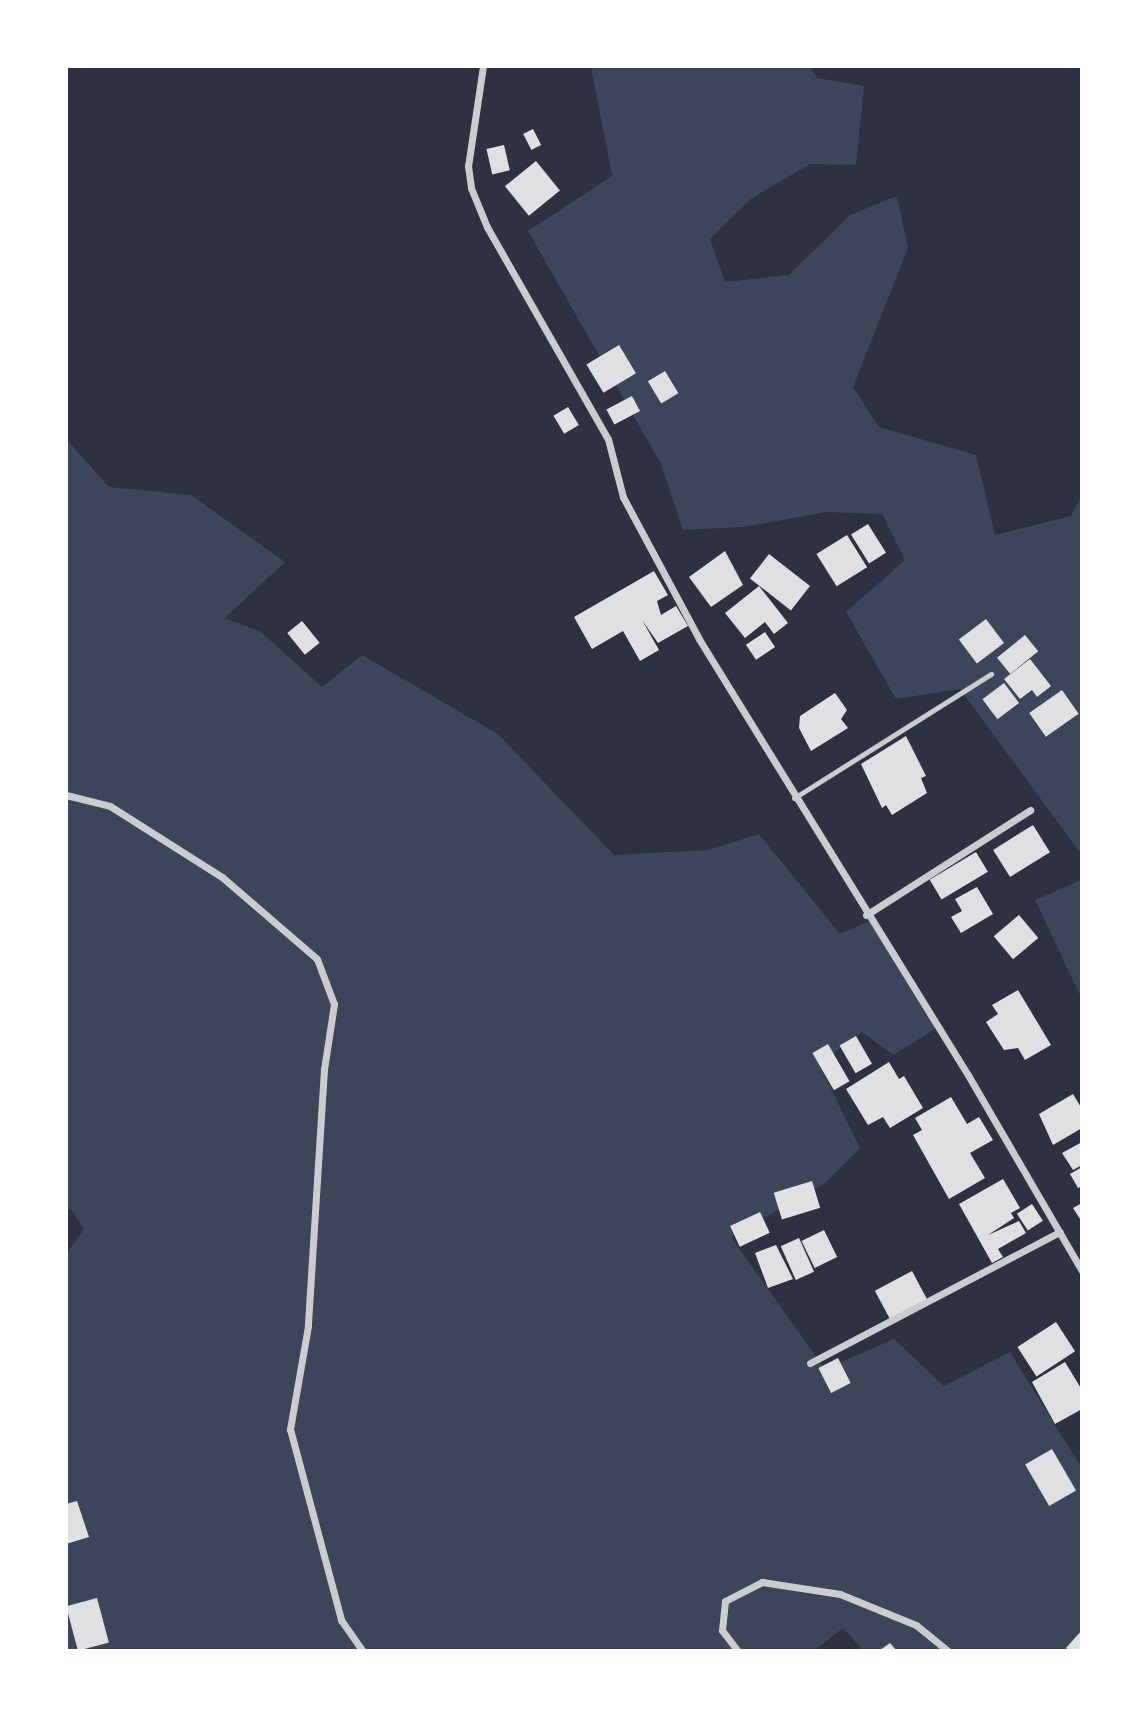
<!DOCTYPE html>
<style>
body{margin:0}
#map{position:relative;width:1148px;height:1717px;overflow:hidden;background:#2d3142;font-family:Karla,sans-serif}
div>[style]{position:absolute}
.green>*{inset:0;background:#3c4559}
.building>*{inset:0;background:#e0e0e3;transform-origin:0 0}
.service>*{height:5px;margin:-2.5px;padding:0 2.5px;transform-origin:2.5px;border-radius:2.5px;background:#caccd0}
.minor>*{height:7px;margin:-3.5px;padding:0 3.5px;transform-origin:3.5px;border-radius:3.5px;background:#caccd0}
span{translate:-50% -50%;white-space:nowrap;text-align:center;line-height:1.15;-webkit-text-stroke:5px #fff;paint-order:stroke}
.frame{position:absolute;inset:0;border:68px solid #fff;pointer-events:none}
</style>
<div id="map">
<div class="green">
<div style="clip-path:polygon(591px 67px,810px 67px,817px 78px,864px 86px,856px 165px,810px 164px,752px 198px,710px 239px,725px 282px,789px 275px,850px 215px,897px 196px,908px 248px,853px 387px,879px 427px,976px 455px,995px 535px,1071px 516px,1081px 497px,1081px 854px,960px 689px,896px 699px,846px 612px,905px 560px,882px 514px,827px 512px,742px 527px,683px 530px,661px 464px,528px 231px,612px 176px)"></div>
<div style="clip-path:polygon(66px 439px,109px 487px,191px 495px,285px 562px,225px 618px,261px 632px,322px 687px,362px 655px,498px 734px,614px 855px,708px 850px,759px 834px,840px 934px,872px 920px,937px 1028px,893px 1055px,862px 1032px,819px 1064px,860px 1148px,824px 1184px,731px 1237px,825px 1369px,894px 1339px,944px 1386px,1010px 1352px,1081px 1467px,1081px 1650px,863px 1650px,843px 1628px,815px 1650px,67px 1650px,66px 1254px,84px 1229px,71px 1209px,66px 1211px)"></div>
<div style="clip-path:polygon(1081px 880px,1081px 997px,1035px 900px)"></div>
</div>
<div class="building">
<div style="left:533px;top:129px;width:18px;height:11px;rotate:63deg"></div>
<div style="left:504px;top:145px;width:26px;height:18px;rotate:77deg"></div>
<div style="left:536px;top:161px;width:38px;height:40px;rotate:51deg"></div>
<div style="left:619px;top:345px;width:33px;height:38px;rotate:59deg"></div>
<div style="left:665px;top:371px;width:26px;height:20px;rotate:59deg"></div>
<div style="left:632px;top:396px;width:17px;height:29px;rotate:62deg"></div>
<div style="left:568px;top:407px;width:21px;height:17px;rotate:59deg"></div>
<div style="left:868px;top:524px;width:34px;height:20px;rotate:58deg"></div>
<div style="left:847px;top:535px;width:38px;height:36px;rotate:58deg"></div>
<div style="clip-path:polygon(725px 551px,743px 585px,711px 607px,689px 577px)"></div>
<div style="left:769px;top:554px;width:52px;height:31px;rotate:38deg"></div>
<div style="clip-path:polygon(654px 571px,668px 595px,657px 601px,661px 615px,676px 606px,688px 626px,658px 643px,642px 620px,659px 650px,640px 661px,623px 631px,592px 649px,574px 617px)"></div>
<div style="clip-path:polygon(759px 586px,788px 623px,774px 634px,765px 622px,745px 638px,725px 613px)"></div>
<div style="left:986px;top:619px;width:30px;height:34px;rotate:53deg"></div>
<div style="left:302px;top:621px;width:28px;height:19px;rotate:51deg"></div>
<div style="left:765px;top:632px;width:18px;height:23px;rotate:56deg"></div>
<div style="left:1025px;top:635px;width:21px;height:36px;rotate:51deg"></div>
<div style="clip-path:polygon(1030px 659px,1051px 686px,1037px 697px,1032px 690px,1020px 699px,1004px 679px)"></div>
<div style="left:1004px;top:683px;width:25px;height:27px;rotate:53deg"></div>
<div style="left:1062px;top:690px;width:29px;height:40px;rotate:55deg"></div>
<div style="clip-path:polygon(835px 693px,847px 710px,841px 719px,848px 728px,811px 751px,799px 728px,800px 716px)"></div>
<div style="clip-path:polygon(906px 736px,926px 776px,921px 778px,927px 793px,892px 815px,886px 805px,882px 808px,861px 764px)"></div>
<div style="left:1033px;top:825px;width:32px;height:47px;rotate:58deg"></div>
<div style="left:976px;top:852px;width:23px;height:54px;rotate:59deg"></div>
<div style="clip-path:polygon(977px 887px,993px 914px,961px 933px,951px 917px,962px 911px,955px 899px)"></div>
<div style="left:1019px;top:915px;width:30px;height:33px;rotate:50deg"></div>
<div style="clip-path:polygon(1018px 990px,1051px 1045px,1025px 1060px,1018px 1048px,1004px 1050px,986px 1022px,998px 1014px,992px 1005px)"></div>
<div style="left:856px;top:1036px;width:32px;height:19px;rotate:60deg"></div>
<div style="left:828px;top:1044px;width:43px;height:18px;rotate:60deg"></div>
<div style="clip-path:polygon(889px 1062px,899px 1079px,904px 1076px,923px 1108px,890px 1128px,883px 1117px,868px 1125px,846px 1089px)"></div>
<div style="clip-path:polygon(1073px 1094px,1082px 1109px,1082px 1128px,1053px 1145px,1039px 1114px)"></div>
<div style="clip-path:polygon(951px 1097px,967px 1124px,979px 1117px,993px 1140px,970px 1153px,985px 1178px,949px 1199px,913px 1135px,922px 1130px,915px 1118px)"></div>
<div style="clip-path:polygon(1082px 1142px,1082px 1165px,1073px 1170px,1062px 1153px)"></div>
<div style="clip-path:polygon(1082px 1167px,1082px 1186px,1078px 1188px,1070px 1174px)"></div>
<div style="clip-path:polygon(1003px 1179px,1020px 1208px,1011px 1213px,1014px 1218px,988px 1235px,1019px 1221px,1026px 1233px,998px 1249px,1003px 1257px,992px 1263px,959px 1204px)"></div>
<div style="left:812px;top:1181px;width:28px;height:40px;rotate:73deg"></div>
<div style="clip-path:polygon(1082px 1203px,1082px 1222px,1073px 1208px)"></div>
<div style="left:1032px;top:1204px;width:20px;height:18px;rotate:57deg"></div>
<div style="left:760px;top:1212px;width:23px;height:33px;rotate:65deg"></div>
<div style="left:824px;top:1230px;width:30px;height:25px;rotate:64deg"></div>
<div style="left:799px;top:1238px;width:37px;height:20px;rotate:66deg"></div>
<div style="clip-path:polygon(776px 1245px,793px 1279px,768px 1288px,755px 1253px)"></div>
<div style="left:912px;top:1271px;width:32px;height:42px;rotate:62deg"></div>
<div style="left:1056px;top:1322px;width:35px;height:46px;rotate:57deg"></div>
<div style="left:838px;top:1358px;width:28px;height:22px;rotate:63deg"></div>
<div style="clip-path:polygon(1065px 1362px,1082px 1390px,1082px 1409px,1055px 1424px,1032px 1382px)"></div>
<div style="left:1052px;top:1449px;width:48px;height:31px;rotate:60deg"></div>
<div style="clip-path:polygon(77px 1501px,89px 1537px,66px 1544px,66px 1504px)"></div>
<div style="left:97px;top:1598px;width:46px;height:32px;rotate:75deg"></div>
<div style="clip-path:polygon(1082px 1630px,1082px 1650px,1069px 1650px,1066px 1648px)"></div>
<div style="clip-path:polygon(890px 1643px,896px 1650px,880px 1650px)"></div>
</div>
<div class="service">
<div style="left:794px;top:798px;width:233px;rotate:-32.2deg"></div>
</div>
<div class="minor">
<div style="left:483px;top:66px;width:101px;rotate:98.5deg"></div>
<div style="left:468px;top:166px;width:22px;rotate:82deg"></div>
<div style="left:471px;top:188px;width:42px;rotate:67.7deg"></div>
<div style="left:487px;top:227px;width:244px;rotate:60.3deg"></div>
<div style="left:608px;top:439px;width:60px;rotate:75.5deg"></div>
<div style="left:623px;top:497px;width:161px;rotate:61.8deg"></div>
<div style="left:699px;top:639px;width:512px;rotate:58.33deg"></div>
<div style="left:968px;top:1075px;width:227px;rotate:59.8deg"></div>
<div style="left:66px;top:795px;width:45px;rotate:14deg"></div>
<div style="left:110px;top:806px;width:133px;rotate:32.4deg"></div>
<div style="left:222px;top:877px;width:125px;rotate:40.8deg"></div>
<div style="left:317px;top:959px;width:48px;rotate:69.3deg"></div>
<div style="left:334px;top:1004px;width:66px;rotate:98.7deg"></div>
<div style="left:324px;top:1069px;width:257px;rotate:93.6deg"></div>
<div style="left:308px;top:1326px;width:105px;rotate:99.9deg"></div>
<div style="left:290px;top:1429px;width:198px;rotate:75deg"></div>
<div style="left:341px;top:1620px;width:37px;rotate:55deg"></div>
<div style="left:866px;top:915px;width:195px;rotate:-32.6deg"></div>
<div style="left:810px;top:1363px;width:282px;rotate:-27.7deg"></div>
<div style="left:737px;top:1650px;width:25px;rotate:-127deg"></div>
<div style="left:722px;top:1630px;width:29px;rotate:-84deg"></div>
<div style="left:725px;top:1601px;width:42px;rotate:-27.2deg"></div>
<div style="left:762px;top:1582px;width:79px;rotate:8.7deg"></div>
<div style="left:840px;top:1594px;width:82px;rotate:22.2deg"></div>
<div style="left:916px;top:1625px;width:40px;rotate:39deg"></div>
</div>
<div class="frame"></div>
</div>
